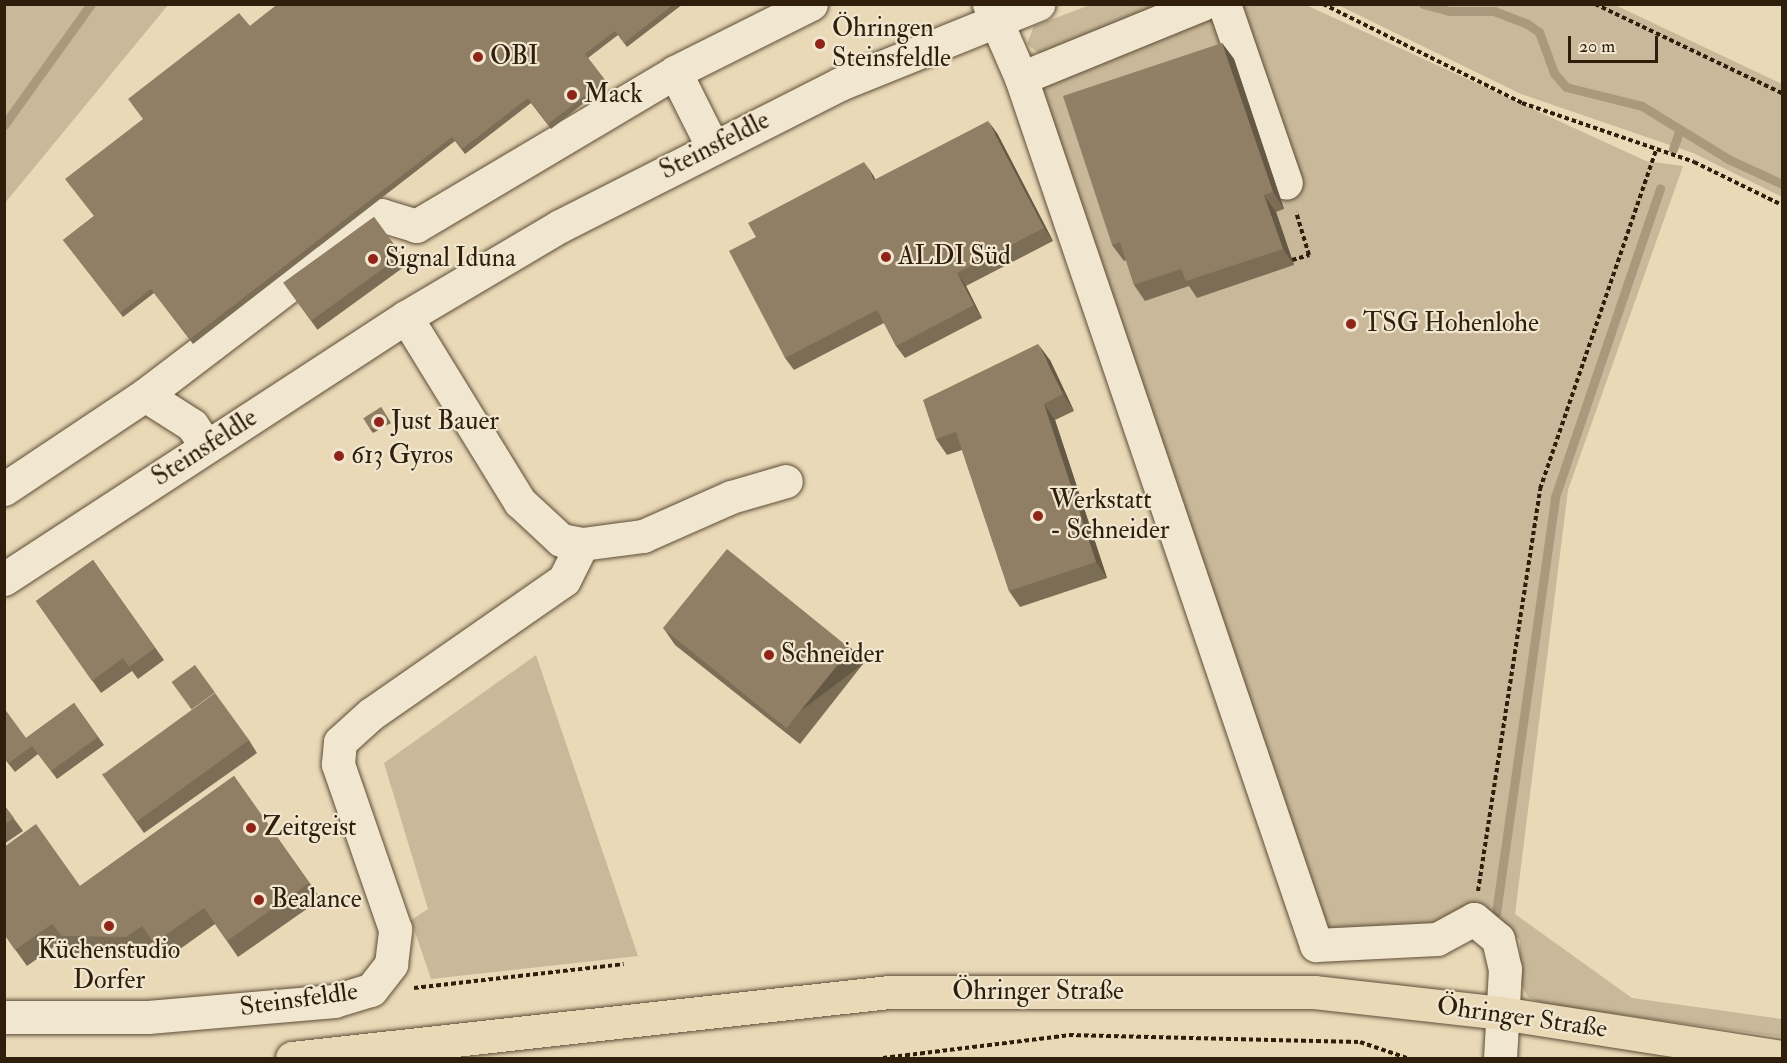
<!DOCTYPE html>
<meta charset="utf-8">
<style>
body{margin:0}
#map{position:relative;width:1787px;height:1063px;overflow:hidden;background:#e9d9b7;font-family:"IM FELL Double Pica",serif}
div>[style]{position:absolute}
.green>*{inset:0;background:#c9b99a}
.stream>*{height:9px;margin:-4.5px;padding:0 4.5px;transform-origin:4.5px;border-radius:4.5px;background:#aa997d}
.path>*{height:4px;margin-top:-2px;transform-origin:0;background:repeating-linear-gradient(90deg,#2f1e0b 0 4.5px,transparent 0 7.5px)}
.roads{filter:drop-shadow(0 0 2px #5e4d36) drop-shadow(0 0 2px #5e4d36)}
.minor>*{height:33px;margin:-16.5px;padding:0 16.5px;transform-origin:16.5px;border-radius:16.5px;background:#f1e6d0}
.major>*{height:33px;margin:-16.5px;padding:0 16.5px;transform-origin:16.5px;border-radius:16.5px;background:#e9d9b7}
.wall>*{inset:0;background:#7c6d56;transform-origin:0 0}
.shaded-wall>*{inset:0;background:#655946;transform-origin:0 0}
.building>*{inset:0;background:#907f64;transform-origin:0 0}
.dots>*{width:16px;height:16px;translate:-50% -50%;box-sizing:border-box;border:3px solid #f1e6d0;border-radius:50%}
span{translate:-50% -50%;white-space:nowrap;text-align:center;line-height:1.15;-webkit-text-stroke:4.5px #f1e6d0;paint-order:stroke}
.poi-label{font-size:26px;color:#2f1e0b}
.left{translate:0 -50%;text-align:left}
.street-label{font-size:26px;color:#2f1e0b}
.frame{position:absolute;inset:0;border:6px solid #2f1e0b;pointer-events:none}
.scale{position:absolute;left:1568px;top:36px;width:90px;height:27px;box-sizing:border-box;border:3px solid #2f1e0b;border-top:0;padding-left:8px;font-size:18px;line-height:21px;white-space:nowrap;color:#2f1e0b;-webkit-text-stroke:4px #f1e6d0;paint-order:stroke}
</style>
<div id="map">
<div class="green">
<div style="clip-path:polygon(5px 4px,168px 5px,5px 203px,4px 5px)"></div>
<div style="clip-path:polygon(1090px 5px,1169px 5px,1042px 56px,1027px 44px,1034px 26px)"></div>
<div style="clip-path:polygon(1216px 5px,1306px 5px,1646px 161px,1683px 166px,1568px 490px,1515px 914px,1632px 998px,1782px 1019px,1782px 1037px,1543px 1004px,1528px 997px,1520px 982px,1520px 940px,1496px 920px,1432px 934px,1319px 937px,1031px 81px)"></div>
<div style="clip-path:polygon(1338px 5px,1615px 5px,1782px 84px,1782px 197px,1693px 153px,1521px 94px)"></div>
<div style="clip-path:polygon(536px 655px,638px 956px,431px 979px,411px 920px,428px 909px,384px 763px)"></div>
</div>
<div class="stream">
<div style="left:1423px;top:4px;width:27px;rotate:15deg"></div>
<div style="left:1449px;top:11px;width:45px"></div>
<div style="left:1494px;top:11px;width:34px;rotate:21deg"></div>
<div style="left:1526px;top:23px;width:16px;rotate:35deg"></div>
<div style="left:1539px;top:32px;width:44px;rotate:69.9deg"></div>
<div style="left:1554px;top:73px;width:18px;rotate:49deg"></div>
<div style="left:1566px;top:87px;width:78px;rotate:14deg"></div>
<div style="left:1642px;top:106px;width:101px;rotate:31.6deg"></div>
<div style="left:1728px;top:159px;width:60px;rotate:24.8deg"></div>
<div style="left:4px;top:125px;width:149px;rotate:-54.3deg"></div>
<div style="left:1673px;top:149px;width:21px;rotate:-71deg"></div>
<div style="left:1496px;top:913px;width:420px;rotate:-81.9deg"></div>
<div style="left:1555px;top:497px;width:326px;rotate:-71.2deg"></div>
</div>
<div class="path">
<div style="left:1323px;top:4px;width:222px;rotate:26.4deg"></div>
<div style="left:1522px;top:103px;width:182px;rotate:18.9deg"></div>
<div style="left:1694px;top:162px;width:98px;rotate:26deg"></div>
<div style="left:1595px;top:4px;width:207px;rotate:25.5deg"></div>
<div style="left:1292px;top:260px;width:18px;rotate:-16deg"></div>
<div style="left:1309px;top:255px;width:45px;rotate:-106.8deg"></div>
<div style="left:1478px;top:891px;width:407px;rotate:-81.2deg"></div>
<div style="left:1540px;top:489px;width:358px;rotate:-71.1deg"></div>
<div style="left:414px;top:988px;width:211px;rotate:-6.5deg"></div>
<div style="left:883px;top:1058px;width:187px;rotate:-7deg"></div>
<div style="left:1069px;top:1035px;width:291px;rotate:1.4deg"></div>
<div style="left:1360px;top:1042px;width:50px;rotate:18.8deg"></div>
</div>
<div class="roads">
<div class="minor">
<div style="left:989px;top:4px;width:81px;rotate:66.6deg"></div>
<div style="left:1021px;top:78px;width:916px;rotate:71.21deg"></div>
<div style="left:1316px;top:945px;width:121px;rotate:-2.8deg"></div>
<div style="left:1437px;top:939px;width:42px;rotate:-28.4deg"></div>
<div style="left:1474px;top:919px;width:31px;rotate:40deg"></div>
<div style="left:1498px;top:939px;width:31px;rotate:77deg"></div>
<div style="left:1505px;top:969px;width:89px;rotate:93.2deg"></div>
<div style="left:1224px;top:4px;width:189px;rotate:70.9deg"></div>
<div style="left:675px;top:72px;width:83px;rotate:63.4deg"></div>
<div style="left:1021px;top:78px;width:196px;rotate:-22.2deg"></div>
<div style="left:406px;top:317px;width:217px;rotate:58.4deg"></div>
<div style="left:520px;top:502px;width:56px;rotate:42.8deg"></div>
<div style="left:561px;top:540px;width:21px;rotate:11deg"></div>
<div style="left:582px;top:544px;width:62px;rotate:-7.5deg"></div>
<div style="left:643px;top:536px;width:96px;rotate:-23.9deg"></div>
<div style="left:731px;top:497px;width:57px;rotate:-16.2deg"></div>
<div style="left:145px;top:395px;width:56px;rotate:32.6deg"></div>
<div style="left:192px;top:425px;width:25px;rotate:56deg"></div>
<div style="left:4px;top:489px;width:169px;rotate:-33.7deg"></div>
<div style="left:145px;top:395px;width:297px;rotate:-37.3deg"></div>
<div style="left:381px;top:215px;width:37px;rotate:17deg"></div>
<div style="left:416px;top:226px;width:301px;rotate:-30.7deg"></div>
<div style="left:675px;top:72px;width:152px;rotate:-26.6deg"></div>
<div style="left:4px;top:579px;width:480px;rotate:-33.1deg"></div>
<div style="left:406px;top:317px;width:179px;rotate:-30.6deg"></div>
<div style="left:560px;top:226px;width:314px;rotate:-26.9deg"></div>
<div style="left:840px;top:84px;width:214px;rotate:-22deg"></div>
<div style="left:4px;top:1017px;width:144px"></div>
<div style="left:148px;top:1017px;width:187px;rotate:-4.9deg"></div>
<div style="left:334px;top:1001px;width:39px;rotate:-17deg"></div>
<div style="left:371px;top:990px;width:33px;rotate:-52deg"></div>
<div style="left:391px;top:964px;width:35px;rotate:-83deg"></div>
<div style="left:395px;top:929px;width:175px;rotate:-109.1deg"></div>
<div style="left:338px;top:764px;width:22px;rotate:-85deg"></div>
<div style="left:340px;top:742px;width:42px;rotate:-42.1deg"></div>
<div style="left:371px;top:714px;width:235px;rotate:-34.8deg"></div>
<div style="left:564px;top:580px;width:40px;rotate:-63.4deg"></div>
</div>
<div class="major">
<div style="left:292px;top:1058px;width:601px;rotate:-6.31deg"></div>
<div style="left:889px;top:992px;width:425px"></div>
<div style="left:1314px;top:992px;width:188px;rotate:6.4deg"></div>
<div style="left:1501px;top:1013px;width:284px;rotate:8.9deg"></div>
</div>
</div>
<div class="wall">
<div style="clip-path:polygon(278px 4px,683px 4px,627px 47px,618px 35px,588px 58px,608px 84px,551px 129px,531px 103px,465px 154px,455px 141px,193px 344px,154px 293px,123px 317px,63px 240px,94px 216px,143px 119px,250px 26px)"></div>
<div style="clip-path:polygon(1222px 43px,1234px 59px,1284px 209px,1276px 212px,1294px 265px,1197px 298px,1189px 286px,1145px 301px,1134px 285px,1126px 260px,1124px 261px,1112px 245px)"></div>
<div style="clip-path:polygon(997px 133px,1053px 241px,966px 286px,982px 318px,905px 358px,896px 346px,884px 323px,794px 370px,785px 358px,873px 175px,875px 180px)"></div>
<div style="left:374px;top:217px;width:58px;height:112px;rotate:54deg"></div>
<div style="clip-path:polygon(1050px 360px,1074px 411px,1055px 420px,1107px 578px,1020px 607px,1009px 591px,962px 450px,947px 455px,936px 439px)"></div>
<div style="clip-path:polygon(381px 407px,391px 423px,373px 433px,370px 429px)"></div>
<div style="clip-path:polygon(93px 560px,164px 660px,138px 679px,132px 671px,101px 693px,36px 601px)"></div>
<div style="clip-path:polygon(664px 629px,851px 648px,863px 664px,800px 744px,675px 645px)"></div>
<div style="clip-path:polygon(74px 703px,104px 745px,57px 779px,38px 754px,15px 772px,4px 758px,26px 738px)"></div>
<div style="clip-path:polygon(249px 740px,257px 753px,144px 833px,102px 774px)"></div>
<div style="clip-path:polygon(234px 776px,321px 899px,238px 957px,215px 924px,166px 959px,153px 942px,137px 953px,73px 953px,64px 940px,27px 966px,4px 934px,80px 886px)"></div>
<div style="clip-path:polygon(4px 805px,23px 831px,4px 844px)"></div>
</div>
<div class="shaded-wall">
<div style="clip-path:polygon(1222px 43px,1234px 59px,1284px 209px,1273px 192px)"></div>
<div style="clip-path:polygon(988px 121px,997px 133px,1053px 241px,1044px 228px)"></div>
<div style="clip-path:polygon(864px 162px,873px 175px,883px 193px,874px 180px)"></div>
<div style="clip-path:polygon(1264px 195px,1276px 212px,1294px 265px,1283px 249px)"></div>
<div style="clip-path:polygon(957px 273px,966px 286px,982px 318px,974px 305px)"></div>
<div style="clip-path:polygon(1038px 344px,1050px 360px,1074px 411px,1063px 394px)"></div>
<div style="clip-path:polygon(1044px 404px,1055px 420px,1107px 578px,1096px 562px)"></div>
<div style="left:851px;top:648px;width:20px;height:102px;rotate:53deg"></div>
</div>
<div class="building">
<div style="clip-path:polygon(278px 4px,674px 4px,624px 43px,615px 31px,585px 54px,605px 80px,548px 124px,528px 98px,462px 149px,452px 137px,190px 339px,151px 289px,120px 313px,63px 240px,94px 216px,65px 179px,143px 119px,128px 99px,239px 13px,250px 26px)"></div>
<div style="clip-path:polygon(1222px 43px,1273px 192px,1264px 195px,1283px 249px,1186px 281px,1181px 269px,1134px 285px,1120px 242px,1112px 245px,1063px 96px)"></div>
<div style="clip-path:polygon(988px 121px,1044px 228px,957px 273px,974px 305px,896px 346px,877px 310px,785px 358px,729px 251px,756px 237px,748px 223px,864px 162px,874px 180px)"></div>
<div style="left:374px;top:217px;width:47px;height:112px;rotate:54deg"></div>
<div style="clip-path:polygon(1038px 344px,1063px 394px,1044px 404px,1096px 562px,1009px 591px,956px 432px,936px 439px,923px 400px)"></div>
<div style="left:381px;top:407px;width:13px;height:21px;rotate:58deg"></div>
<div style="left:727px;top:549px;width:159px;height:102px;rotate:39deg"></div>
<div style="clip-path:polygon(93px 560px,155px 648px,129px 667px,123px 658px,92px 681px,36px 601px)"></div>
<div style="left:195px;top:665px;width:34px;height:29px;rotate:54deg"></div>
<div style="left:215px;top:693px;width:58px;height:139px;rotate:54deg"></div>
<div style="clip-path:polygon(74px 703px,98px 737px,51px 771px,32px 746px,9px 763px,4px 757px,4px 708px,26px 738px)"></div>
<div style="clip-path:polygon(234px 776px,309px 883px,227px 941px,204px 908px,154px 943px,142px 926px,126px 937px,62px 936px,52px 924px,15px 950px,4px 934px,4px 847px,36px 824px,80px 886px)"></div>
<div style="clip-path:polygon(4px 805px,14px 818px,4px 825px)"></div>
</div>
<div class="dots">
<div style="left:820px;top:44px;background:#8f2418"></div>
<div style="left:478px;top:57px;background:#8f2418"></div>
<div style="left:572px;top:95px;background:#8f2418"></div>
<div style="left:886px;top:257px;background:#8f2418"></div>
<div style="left:373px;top:259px;background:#8f2418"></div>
<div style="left:1351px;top:324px;background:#8f2418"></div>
<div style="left:379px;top:422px;background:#8f2418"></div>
<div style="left:339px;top:456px;background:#8f2418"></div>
<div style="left:1038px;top:516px;background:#8f2418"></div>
<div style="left:769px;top:655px;background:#8f2418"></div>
<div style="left:251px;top:828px;background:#8f2418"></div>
<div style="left:259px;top:900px;background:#8f2418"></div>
<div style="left:109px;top:926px;background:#8f2418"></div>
</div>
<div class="poi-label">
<span class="left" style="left:832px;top:44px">Öhringen<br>Steinsfeldle</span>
<span class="left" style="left:490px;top:57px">OBI</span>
<span class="left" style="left:584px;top:95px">Mack</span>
<span class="left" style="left:898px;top:257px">ALDI Süd</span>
<span class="left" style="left:385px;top:259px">Signal Iduna</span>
<span class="left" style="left:1363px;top:324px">TSG Hohenlohe</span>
<span class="left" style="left:391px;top:422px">Just Bauer</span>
<span class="left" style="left:351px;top:456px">613 Gyros</span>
<span class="left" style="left:1050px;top:516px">Werkstatt<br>- Schneider</span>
<span class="left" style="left:781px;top:655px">Schneider</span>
<span class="left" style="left:263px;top:828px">Zeitgeist</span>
<span class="left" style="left:271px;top:900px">Bealance</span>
<span style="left:109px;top:966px">Küchenstudio<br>Dorfer</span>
</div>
<div class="street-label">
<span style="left:715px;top:146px;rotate:-27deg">Steinsfeldle</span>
<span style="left:205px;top:448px;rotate:-33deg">Steinsfeldle</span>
<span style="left:1038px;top:992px">Öhringer Straße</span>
<span style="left:299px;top:1000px;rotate:-8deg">Steinsfeldle</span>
<span style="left:1522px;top:1018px;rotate:8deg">Öhringer Straße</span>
</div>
<div class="frame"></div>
<div class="scale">20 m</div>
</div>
